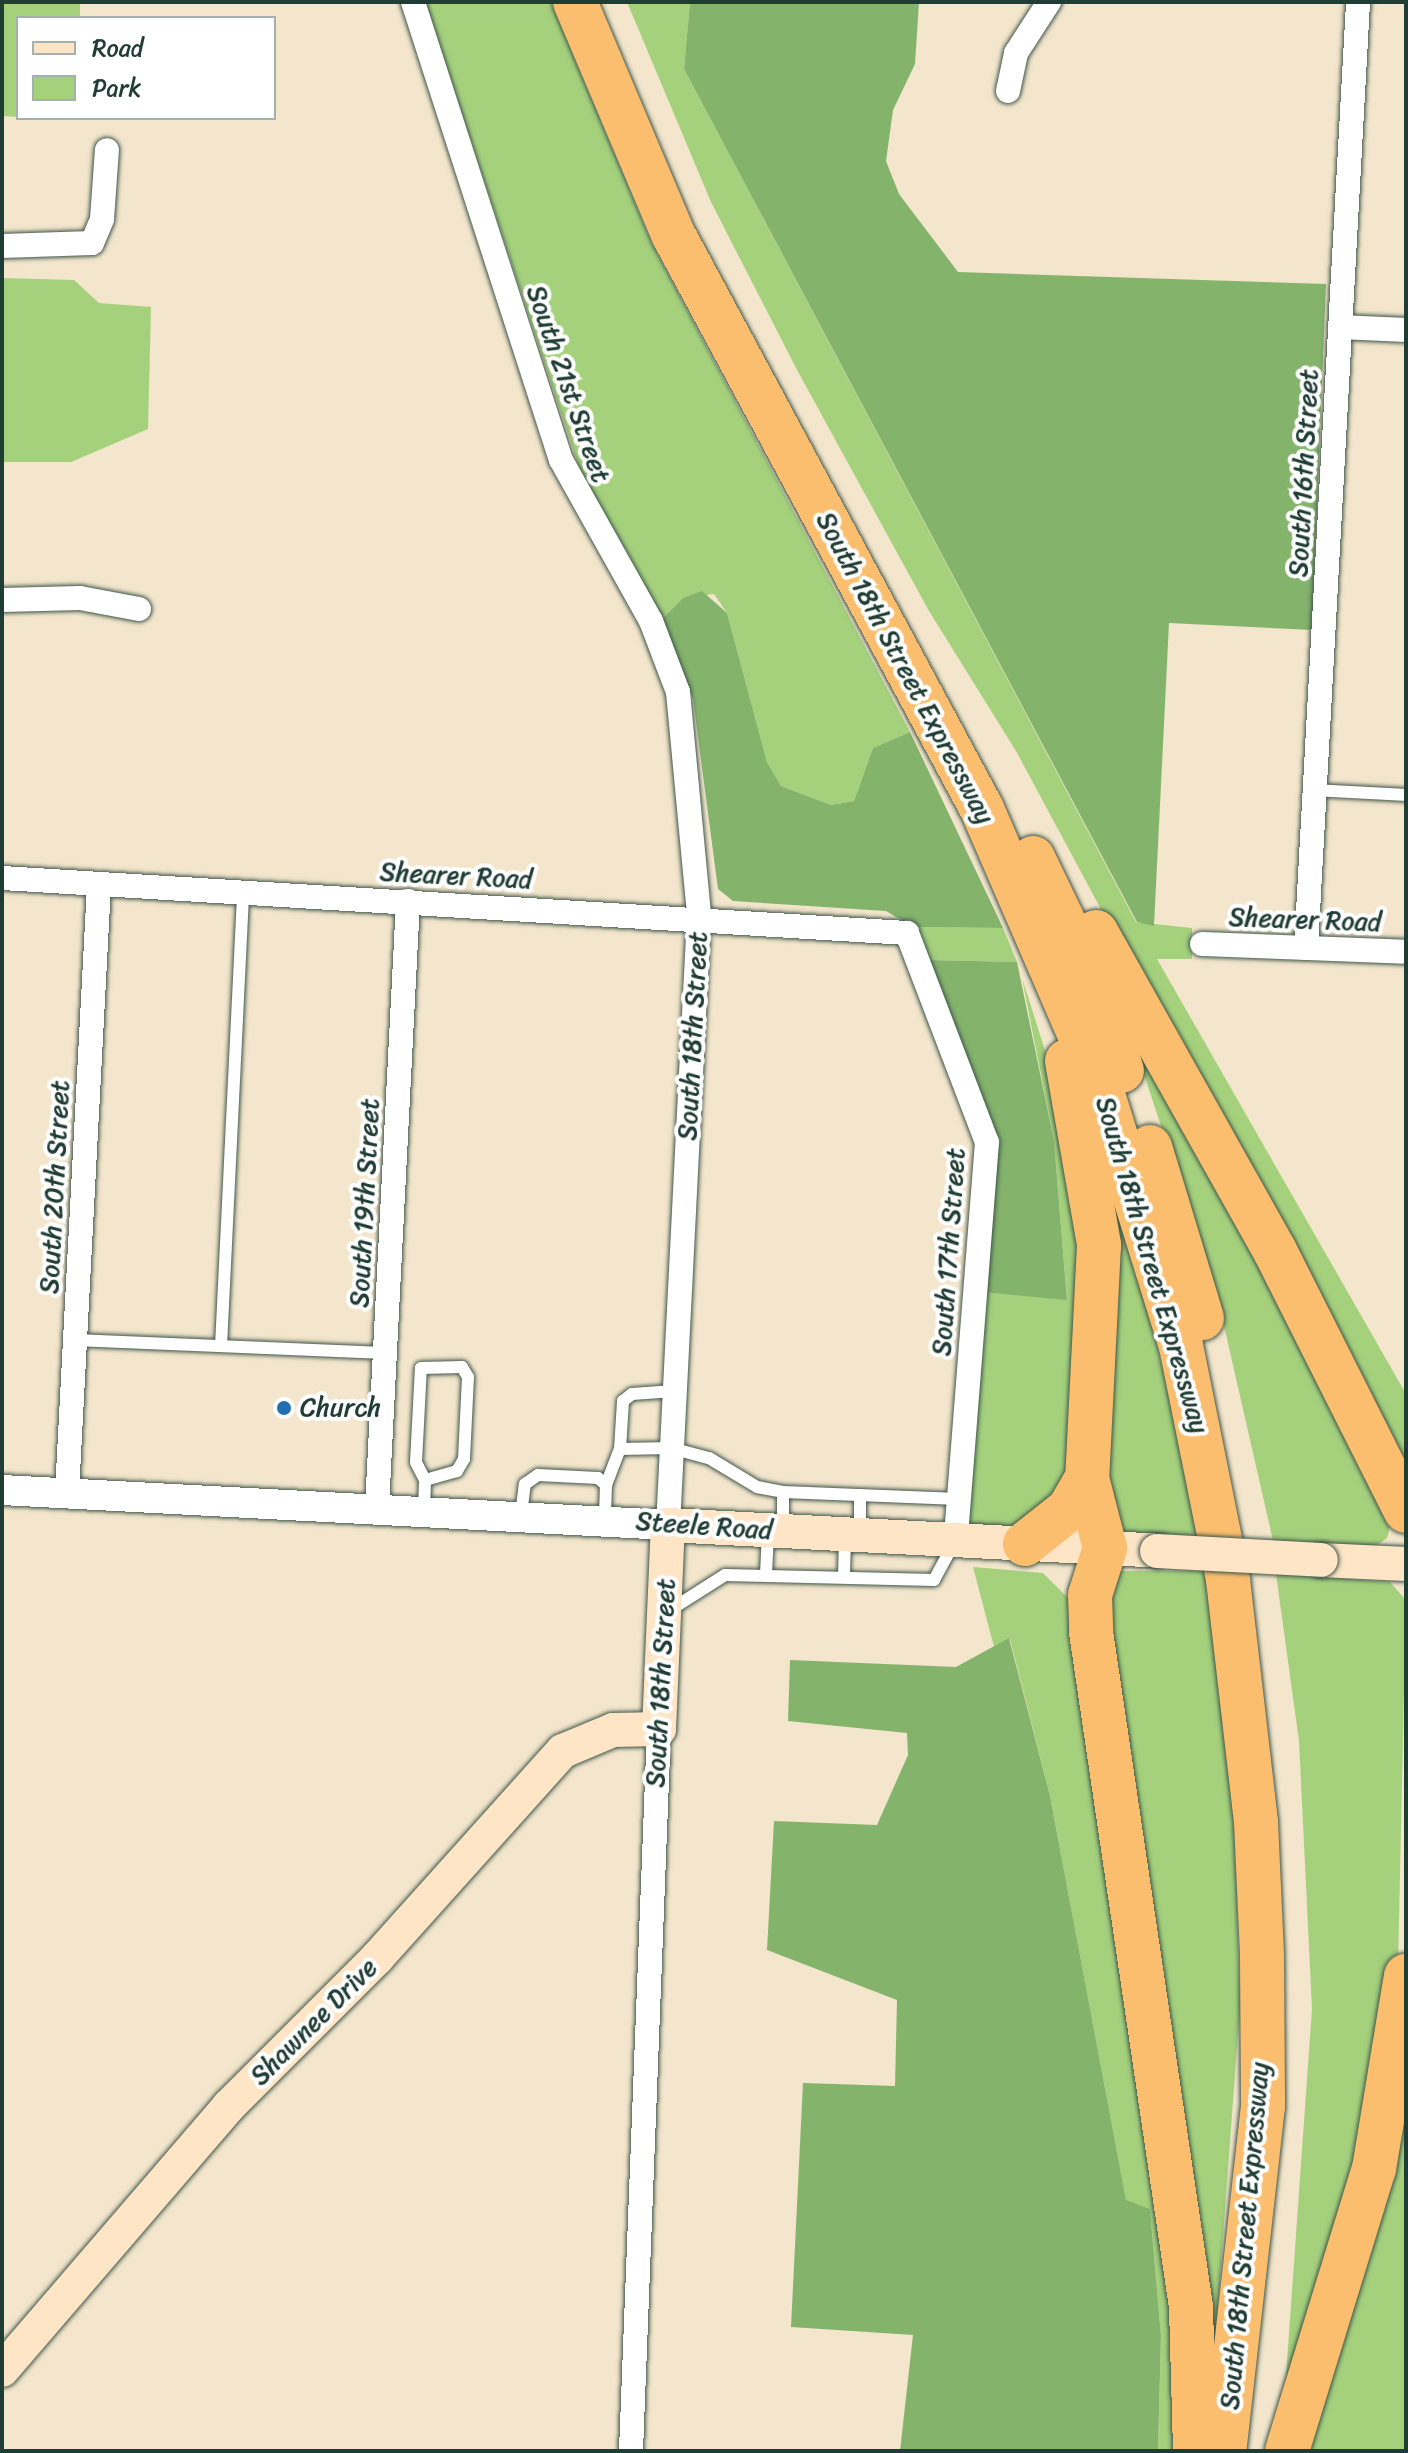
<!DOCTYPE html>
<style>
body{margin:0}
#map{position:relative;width:1408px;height:2453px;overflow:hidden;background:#f3e6cc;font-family:Sriracha,sans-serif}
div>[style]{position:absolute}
.green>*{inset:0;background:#a5d17d}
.forest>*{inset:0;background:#84b36c}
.roads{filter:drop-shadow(0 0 2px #3f564b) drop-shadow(0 0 2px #3f564b)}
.service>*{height:12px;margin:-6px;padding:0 6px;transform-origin:6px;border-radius:6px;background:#fff}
.minor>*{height:24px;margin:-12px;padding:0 12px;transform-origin:12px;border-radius:12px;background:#fff}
.tertiary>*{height:30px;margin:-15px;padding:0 15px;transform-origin:15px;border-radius:15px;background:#fff}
.secondary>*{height:34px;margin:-17px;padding:0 17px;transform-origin:17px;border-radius:17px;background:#fde5c5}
.motorway>*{height:44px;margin:-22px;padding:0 22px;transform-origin:22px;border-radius:22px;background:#fbbe6e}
.bridges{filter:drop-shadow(0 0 2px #3f564b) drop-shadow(0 0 2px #3f564b)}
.secondary-bridge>*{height:34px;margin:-17px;padding:0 17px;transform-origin:17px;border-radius:17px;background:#fde5c5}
.dots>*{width:22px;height:22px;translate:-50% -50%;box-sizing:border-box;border:4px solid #fff;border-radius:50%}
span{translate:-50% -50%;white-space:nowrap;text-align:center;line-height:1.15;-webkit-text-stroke:8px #fff;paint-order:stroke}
.street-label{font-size:26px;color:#1f3d34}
.poi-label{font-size:26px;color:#1f3d34}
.left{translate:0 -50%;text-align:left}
.frame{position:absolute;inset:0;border:4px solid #1f3d34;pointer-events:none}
.legend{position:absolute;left:16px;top:16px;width:260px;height:104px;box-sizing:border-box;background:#fff;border:2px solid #a5b1ae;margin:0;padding:10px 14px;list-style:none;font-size:24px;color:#1f3d34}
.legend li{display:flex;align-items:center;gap:16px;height:40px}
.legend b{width:40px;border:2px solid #a5b1ae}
</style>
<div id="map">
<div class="green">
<div style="clip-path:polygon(2px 2px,80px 2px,80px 18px,18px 18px,18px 117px,2px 116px)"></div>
<div style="clip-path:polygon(425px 2px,551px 2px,652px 244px,910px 732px,873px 748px,854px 801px,831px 805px,781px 786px,767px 762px,727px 613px,714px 594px,683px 598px,663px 618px,585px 485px)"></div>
<div style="clip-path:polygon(627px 2px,690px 2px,684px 69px,1136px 922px,1192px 928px,1192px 959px,1157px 959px,1406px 1394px,1406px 1477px,1016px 751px,929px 611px,796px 368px,711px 202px)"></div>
<div style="clip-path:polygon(2px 278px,74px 280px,99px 303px,151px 307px,148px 429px,71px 462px,2px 462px)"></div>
<div style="clip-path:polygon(913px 927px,1003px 928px,1017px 962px,930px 960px)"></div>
<div style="clip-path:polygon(1022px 978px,1062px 1104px,1079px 1230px,1070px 1476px,1025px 1532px,966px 1523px,982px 1292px,1067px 1299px,1054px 1141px)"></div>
<div style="clip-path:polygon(1135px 1014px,1392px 1520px,1387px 1538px,1373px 1548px,1274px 1545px,1217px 1295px,1126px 1020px)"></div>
<div style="clip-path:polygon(1104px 1172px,1153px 1327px,1201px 1540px,1123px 1532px,1099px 1480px)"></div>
<div style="clip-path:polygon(973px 1567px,1043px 1573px,1068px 1598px,1157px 2165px,1182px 2451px,1158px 2451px,1161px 2336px,1150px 2209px,1126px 2201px,1050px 1796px,1010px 1639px,994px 1647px)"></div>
<div style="clip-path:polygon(1121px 1571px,1207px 1571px,1234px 1810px,1240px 2007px,1214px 2358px,1100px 1621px)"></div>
<div style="clip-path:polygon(1276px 1574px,1390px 1582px,1406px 1600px,1398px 1967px,1381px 2084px,1284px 2404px,1312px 2009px,1299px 1741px)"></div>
<div style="clip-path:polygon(1406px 2064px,1406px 2451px,1300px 2451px)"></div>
</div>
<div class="forest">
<div style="clip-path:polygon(690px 2px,919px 2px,915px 64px,893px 110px,886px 161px,899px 194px,958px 272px,1326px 284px,1312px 630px,1169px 623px,1154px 926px,1137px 922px,684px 69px)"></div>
<div style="clip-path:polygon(702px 591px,727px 613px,767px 762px,781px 786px,831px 805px,854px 801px,873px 748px,910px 732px,1003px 928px,913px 927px,886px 911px,733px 901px,718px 889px,693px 699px,663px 618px,683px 598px)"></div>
<div style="clip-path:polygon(930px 960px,1017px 962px,1054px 1141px,1067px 1300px,982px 1292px,993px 1175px)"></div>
<div style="clip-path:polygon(1009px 1638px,1050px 1796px,1126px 2200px,1150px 2209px,1161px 2336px,1158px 2451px,900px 2451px,913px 2335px,791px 2327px,803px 2083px,895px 2086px,897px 2000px,767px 1950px,774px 1821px,877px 1825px,908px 1755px,907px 1733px,788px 1721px,790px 1660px,956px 1667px)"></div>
</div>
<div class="roads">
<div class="service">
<div style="left:1314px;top:790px;width:92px;rotate:3.1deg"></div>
<div style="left:75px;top:1340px;width:310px;rotate:2.4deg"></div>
<div style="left:221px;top:1346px;width:454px;rotate:-87.2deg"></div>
<div style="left:620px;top:1449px;width:51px;rotate:-1.1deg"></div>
<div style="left:671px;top:1448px;width:39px;rotate:15deg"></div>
<div style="left:709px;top:1458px;width:56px;rotate:31.1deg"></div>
<div style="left:757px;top:1487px;width:26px;rotate:11deg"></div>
<div style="left:783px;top:1492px;width:176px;rotate:2.3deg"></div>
<div style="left:606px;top:1485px;width:39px;rotate:-69deg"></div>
<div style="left:620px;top:1449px;width:48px;rotate:-86.4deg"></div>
<div style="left:623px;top:1401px;width:11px;rotate:-38deg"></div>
<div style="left:632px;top:1394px;width:42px;rotate:-4.1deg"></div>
<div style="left:424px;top:1510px;width:30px;rotate:-88deg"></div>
<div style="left:425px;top:1480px;width:20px;rotate:-117deg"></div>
<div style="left:416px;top:1462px;width:94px;rotate:-87deg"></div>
<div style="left:421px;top:1368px;width:41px;rotate:-1.4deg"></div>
<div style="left:462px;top:1367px;width:12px;rotate:59deg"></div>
<div style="left:468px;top:1377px;width:82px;rotate:92.8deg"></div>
<div style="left:464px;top:1459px;width:14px;rotate:120deg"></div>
<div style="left:457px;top:1471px;width:33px;rotate:164deg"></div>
<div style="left:521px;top:1515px;width:31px;rotate:-83deg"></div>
<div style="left:525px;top:1484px;width:16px;rotate:-35deg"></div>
<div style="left:538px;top:1475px;width:60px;rotate:2.9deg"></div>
<div style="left:598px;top:1478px;width:11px;rotate:41deg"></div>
<div style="left:606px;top:1485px;width:35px;rotate:92deg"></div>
<div style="left:783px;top:1529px;width:37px;rotate:-90deg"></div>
<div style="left:860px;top:1532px;width:37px;rotate:-90deg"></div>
<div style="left:766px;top:1574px;width:41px;rotate:-87.2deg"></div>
<div style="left:844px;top:1577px;width:40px;rotate:-88.6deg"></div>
<div style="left:670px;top:1610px;width:65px;rotate:-32.5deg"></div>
<div style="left:725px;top:1575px;width:209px;rotate:1.4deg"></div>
<div style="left:934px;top:1580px;width:42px;rotate:-61.6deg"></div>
</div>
<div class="minor">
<div style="left:413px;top:2px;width:481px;rotate:72.1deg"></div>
<div style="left:561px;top:460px;width:184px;rotate:60.8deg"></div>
<div style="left:651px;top:621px;width:76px;rotate:69.2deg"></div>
<div style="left:678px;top:692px;width:225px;rotate:84.6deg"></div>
<div style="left:699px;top:916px;width:610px;rotate:92.91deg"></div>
<div style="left:1008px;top:91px;width:39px;rotate:-78deg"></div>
<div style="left:1016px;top:53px;width:61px;rotate:-57.1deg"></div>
<div style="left:2px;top:246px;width:90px;rotate:-1.9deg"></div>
<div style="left:92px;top:243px;width:26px;rotate:-67deg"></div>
<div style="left:102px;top:219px;width:69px;rotate:-85.9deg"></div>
<div style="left:1340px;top:327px;width:66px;rotate:2.6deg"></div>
<div style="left:2px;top:600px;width:78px;rotate:-1.5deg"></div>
<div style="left:80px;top:598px;width:60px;rotate:10.6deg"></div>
<div style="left:2px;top:878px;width:907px;rotate:3.48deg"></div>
<div style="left:907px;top:933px;width:224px;rotate:69.1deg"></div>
<div style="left:987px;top:1142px;width:399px;rotate:94.5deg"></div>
<div style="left:1202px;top:944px;width:204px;rotate:2.2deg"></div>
<div style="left:1306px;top:948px;width:947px;rotate:-86.85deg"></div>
<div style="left:67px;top:1492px;width:608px;rotate:-86.98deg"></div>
<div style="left:377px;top:1507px;width:607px;rotate:-87.07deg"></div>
<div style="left:631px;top:2451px;width:723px;rotate:-87.78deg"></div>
</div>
<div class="tertiary">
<div style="left:2px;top:1490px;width:667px;rotate:3.01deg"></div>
</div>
<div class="secondary">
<div style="left:1321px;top:1560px;width:85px;rotate:2.7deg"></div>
<div style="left:2px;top:2370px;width:348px;rotate:-49.3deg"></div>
<div style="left:229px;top:2106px;width:209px;rotate:-45deg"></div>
<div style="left:377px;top:1958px;width:278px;rotate:-48.1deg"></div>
<div style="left:563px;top:1751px;width:54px;rotate:-22.8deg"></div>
<div style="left:613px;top:1730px;width:46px;rotate:-1.2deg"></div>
<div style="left:659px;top:1729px;width:204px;rotate:-87.5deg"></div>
<div style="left:668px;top:1525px;width:490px;rotate:3deg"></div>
</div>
<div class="motorway">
<div style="left:575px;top:2px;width:252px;rotate:67.1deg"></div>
<div style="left:673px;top:234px;width:653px;rotate:61.75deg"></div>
<div style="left:982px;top:809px;width:290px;rotate:66.6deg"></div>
<div style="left:1097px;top:1075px;width:284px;rotate:72.8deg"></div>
<div style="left:1181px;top:1346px;width:239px;rotate:78.6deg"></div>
<div style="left:1228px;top:1580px;width:244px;rotate:83.4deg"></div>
<div style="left:1256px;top:1822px;width:134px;rotate:87.4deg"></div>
<div style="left:1262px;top:1956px;width:150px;rotate:89.6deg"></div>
<div style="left:1263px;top:2106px;width:347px;rotate:96.4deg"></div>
<div style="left:1033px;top:858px;width:143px;rotate:64.3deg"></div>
<div style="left:1095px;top:987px;width:88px;rotate:72.2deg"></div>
<div style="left:1096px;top:932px;width:366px;rotate:60.7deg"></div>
<div style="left:1275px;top:1251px;width:291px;rotate:63.3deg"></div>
<div style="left:1067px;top:1061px;width:187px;rotate:80.1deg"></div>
<div style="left:1099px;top:1245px;width:233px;rotate:92.9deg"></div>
<div style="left:1087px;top:1478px;width:72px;rotate:75.6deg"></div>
<div style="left:1105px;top:1548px;width:49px;rotate:107.7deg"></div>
<div style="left:1090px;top:1595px;width:37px;rotate:88deg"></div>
<div style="left:1091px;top:1632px;width:682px;rotate:81.57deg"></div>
<div style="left:1191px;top:2307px;width:144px;rotate:88.4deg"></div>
<div style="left:1150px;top:1147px;width:179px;rotate:73.1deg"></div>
<div style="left:1025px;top:1544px;width:56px;rotate:-38.5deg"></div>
<div style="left:1069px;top:1509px;width:36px;rotate:-60deg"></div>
<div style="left:1287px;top:2451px;width:295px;rotate:-72.9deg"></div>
<div style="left:1374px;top:2169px;width:196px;rotate:-80.6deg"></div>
</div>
</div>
<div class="bridges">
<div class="secondary-bridge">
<div style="left:1157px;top:1551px;width:164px;rotate:3.1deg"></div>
</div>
</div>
<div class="dots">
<div style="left:284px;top:1408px;background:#1f6fb2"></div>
</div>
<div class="street-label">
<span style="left:568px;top:384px;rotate:71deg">South 21st Street</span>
<span style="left:1304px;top:473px;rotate:-87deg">South 16th Street</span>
<span style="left:905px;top:668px;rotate:62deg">South 18th Street Expressway</span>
<span style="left:456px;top:876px;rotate:3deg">Shearer Road</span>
<span style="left:1305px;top:920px;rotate:2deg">Shearer Road</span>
<span style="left:693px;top:1036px;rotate:-87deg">South 18th Street</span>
<span style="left:55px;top:1187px;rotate:-87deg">South 20th Street</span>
<span style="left:365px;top:1203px;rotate:-87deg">South 19th Street</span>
<span style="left:949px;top:1252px;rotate:-86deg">South 17th Street</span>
<span style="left:1152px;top:1265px;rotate:74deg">South 18th Street Expressway</span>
<span style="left:704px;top:1526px;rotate:4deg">Steele Road</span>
<span style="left:661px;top:1683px;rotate:-87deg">South 18th Street</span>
<span style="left:314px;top:2022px;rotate:-45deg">Shawnee Drive</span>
<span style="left:1245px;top:2236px;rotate:-85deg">South 18th Street Expressway</span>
</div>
<div class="poi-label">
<span class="left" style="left:300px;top:1408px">Church</span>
</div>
<div class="frame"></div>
<ul class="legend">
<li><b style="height:10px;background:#fde5c5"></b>Road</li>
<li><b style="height:22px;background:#a5d17d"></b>Park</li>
</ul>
</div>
